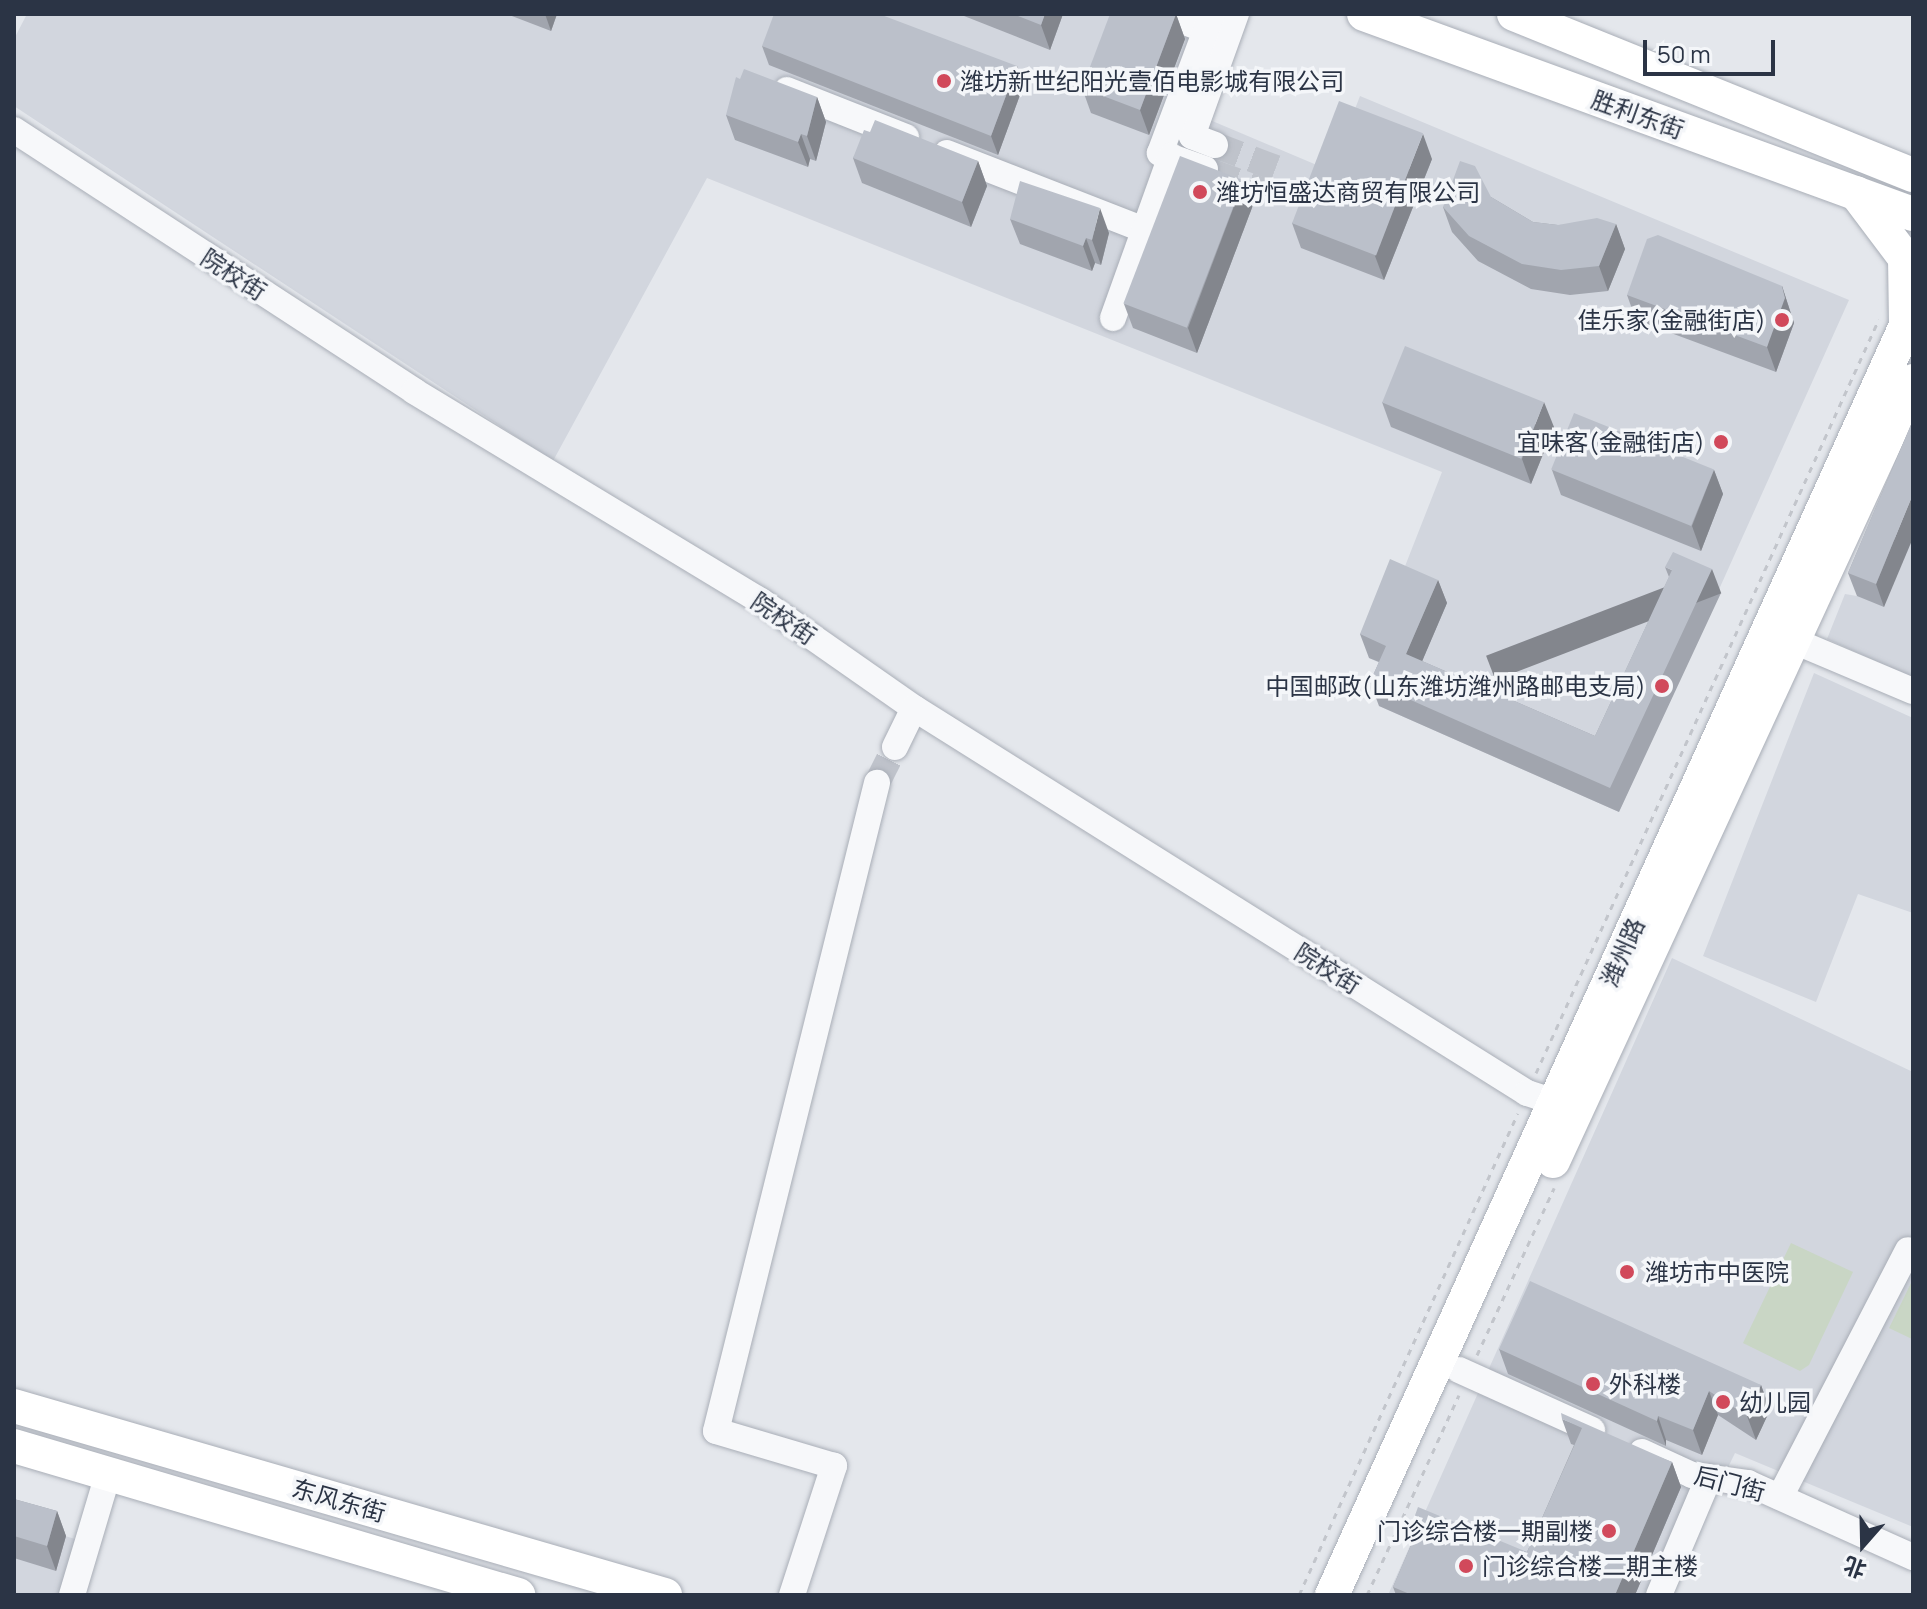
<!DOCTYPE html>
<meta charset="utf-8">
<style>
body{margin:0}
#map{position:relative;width:1927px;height:1609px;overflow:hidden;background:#e4e7ec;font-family:Manrope,"Noto Sans SC",sans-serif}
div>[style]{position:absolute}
.built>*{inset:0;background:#d2d6de}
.green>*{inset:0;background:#c9d6c5}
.minor-tunnel>*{height:26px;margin-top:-13px;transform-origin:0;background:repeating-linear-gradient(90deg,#bfc3cb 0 26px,transparent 0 39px)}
.path>*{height:3px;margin-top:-1.5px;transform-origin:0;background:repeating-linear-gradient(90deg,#c2c5cb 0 6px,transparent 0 12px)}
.roads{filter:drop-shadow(0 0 2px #a9aeb7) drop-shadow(0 0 2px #a9aeb7)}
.minor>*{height:26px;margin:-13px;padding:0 13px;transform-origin:13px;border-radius:13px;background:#f7f8fa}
.major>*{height:34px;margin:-17px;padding:0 17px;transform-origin:17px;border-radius:17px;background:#fff}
.wall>*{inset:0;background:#a1a5ae}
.shaded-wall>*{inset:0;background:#83868d;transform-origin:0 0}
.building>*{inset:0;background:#bbc0ca;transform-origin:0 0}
.dots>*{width:22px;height:22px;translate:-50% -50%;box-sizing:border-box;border:4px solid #f4f6f9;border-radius:50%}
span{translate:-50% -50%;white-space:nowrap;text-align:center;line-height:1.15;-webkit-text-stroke:7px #f4f6f9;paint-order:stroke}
.poi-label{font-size:24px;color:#2b3445}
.left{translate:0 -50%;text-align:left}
.right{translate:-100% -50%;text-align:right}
.street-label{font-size:24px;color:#2b3445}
.frame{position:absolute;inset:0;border:16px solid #2b3445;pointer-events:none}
.north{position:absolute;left:1823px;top:1505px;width:80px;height:80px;-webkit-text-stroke:6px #f4f6f9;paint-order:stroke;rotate:200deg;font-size:22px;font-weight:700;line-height:32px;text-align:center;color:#2b3445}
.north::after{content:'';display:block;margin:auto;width:28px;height:36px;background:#2b3445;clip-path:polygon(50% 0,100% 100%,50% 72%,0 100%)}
.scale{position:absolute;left:1643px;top:40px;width:132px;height:36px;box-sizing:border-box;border:4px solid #2b3445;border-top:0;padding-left:10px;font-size:24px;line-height:28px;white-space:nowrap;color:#2b3445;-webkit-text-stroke:6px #f4f6f9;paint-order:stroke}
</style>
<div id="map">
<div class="built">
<div style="clip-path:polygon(27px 14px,1248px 14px,1210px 120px,1331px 171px,1360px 96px,1849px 300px,1619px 812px,1379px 706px,1395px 670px,1369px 658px,1442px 472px,707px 178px,553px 461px,14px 106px,14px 39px)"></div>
<div style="clip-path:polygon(1913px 464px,1913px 678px,1827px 639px,1845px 594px,1857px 596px)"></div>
<div style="clip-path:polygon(1814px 673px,1913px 718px,1913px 913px,1858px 894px,1816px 1002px,1703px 956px)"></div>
<div style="clip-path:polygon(1672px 958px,1913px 1072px,1913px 1527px,1735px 1453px,1675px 1576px,1672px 1595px,1388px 1595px)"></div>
<div style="clip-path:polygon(14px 1521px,82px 1541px,67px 1595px,14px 1595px)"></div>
</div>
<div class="green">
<div style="clip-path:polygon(1791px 1243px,1853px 1272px,1809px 1365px,1800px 1371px,1743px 1343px)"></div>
<div style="clip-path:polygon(1912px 1281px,1913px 1336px,1912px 1339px,1889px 1328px)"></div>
</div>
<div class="minor-tunnel">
<div style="left:1215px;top:145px;width:65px;rotate:20.7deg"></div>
<div style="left:1212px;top:172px;width:59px;rotate:20deg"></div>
<div style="left:877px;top:783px;width:40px;rotate:-63.4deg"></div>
</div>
<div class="path">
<div style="left:1536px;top:1073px;width:828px;rotate:-65.54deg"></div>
<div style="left:1477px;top:1355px;width:184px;rotate:-65.2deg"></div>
<div style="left:1299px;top:1595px;width:529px;rotate:-65.57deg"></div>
<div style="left:1367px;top:1595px;width:220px;rotate:-65.3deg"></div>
</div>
<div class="roads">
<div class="minor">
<div style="left:1164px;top:14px;width:45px;rotate:20.9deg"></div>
<div style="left:787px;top:90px;width:128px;rotate:21.6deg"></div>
<div style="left:14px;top:130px;width:478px;rotate:33.1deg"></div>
<div style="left:414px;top:391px;width:406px;rotate:31.2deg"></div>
<div style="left:761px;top:601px;width:187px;rotate:35deg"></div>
<div style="left:914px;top:708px;width:724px;rotate:32.13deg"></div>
<div style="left:1527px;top:1093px;width:28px;rotate:18deg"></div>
<div style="left:1215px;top:145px;width:25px;rotate:-159deg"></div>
<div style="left:1192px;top:136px;width:130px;rotate:-70.2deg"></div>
<div style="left:947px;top:153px;width:212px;rotate:21.3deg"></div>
<div style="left:1205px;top:169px;width:48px;rotate:-160.4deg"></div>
<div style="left:1160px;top:153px;width:148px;rotate:-69.5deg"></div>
<div style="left:1113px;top:318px;width:172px;rotate:-70.3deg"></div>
<div style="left:1792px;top:640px;width:131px;rotate:22.9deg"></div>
<div style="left:895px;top:747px;width:43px;rotate:-64deg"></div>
<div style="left:1459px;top:1370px;width:146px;rotate:24.3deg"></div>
<div style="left:1642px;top:1452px;width:55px;rotate:24.7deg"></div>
<div style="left:1692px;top:1475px;width:57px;rotate:8.1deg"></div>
<div style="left:1748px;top:1483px;width:181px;rotate:24.2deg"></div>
<div style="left:1780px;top:1497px;width:278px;rotate:-62.6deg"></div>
<div style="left:72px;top:1595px;width:126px;rotate:-73.4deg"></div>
<div style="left:792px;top:1595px;width:136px;rotate:-72deg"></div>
<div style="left:834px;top:1466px;width:123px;rotate:-163.5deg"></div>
<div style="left:716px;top:1431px;width:668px;rotate:-76.05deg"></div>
<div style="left:1659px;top:1595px;width:128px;rotate:-67deg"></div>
</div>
<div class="major">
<div style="left:1364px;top:14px;width:584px;rotate:20.02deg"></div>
<div style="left:1514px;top:14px;width:430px;rotate:22deg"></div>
<div style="left:1856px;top:193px;width:81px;rotate:53deg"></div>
<div style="left:1905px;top:258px;width:67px;rotate:89.1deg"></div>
<div style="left:1553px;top:1161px;width:859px;rotate:-65.22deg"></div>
<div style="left:14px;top:1406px;width:678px;rotate:16.19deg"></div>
<div style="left:14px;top:1446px;width:526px;rotate:16.47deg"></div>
<div style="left:1332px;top:1595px;width:1410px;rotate:-65.67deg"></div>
</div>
</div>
<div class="wall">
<div style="clip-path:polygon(507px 14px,557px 14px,551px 31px)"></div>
<div style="clip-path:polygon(959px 14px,1063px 14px,1050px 50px)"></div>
<div style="clip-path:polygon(1176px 14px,1185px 39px,1149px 135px,1091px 113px,1082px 88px)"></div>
<div style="clip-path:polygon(762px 46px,1024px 84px,998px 155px,769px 65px)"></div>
<div style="clip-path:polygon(817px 97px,826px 122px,816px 161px,810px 159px,808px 167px,735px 140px,726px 115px)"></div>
<div style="clip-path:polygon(870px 132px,978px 161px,987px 186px,971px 227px,862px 183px,853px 158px)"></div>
<div style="clip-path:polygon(1432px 159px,1384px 280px,1301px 248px,1292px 223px)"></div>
<div style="clip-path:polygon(1244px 180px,1253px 205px,1197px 353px,1133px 328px,1124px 304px)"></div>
<div style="clip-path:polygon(1491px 197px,1533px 222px,1558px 225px,1616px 224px,1625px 249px,1608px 291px,1570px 295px,1531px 289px,1478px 261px,1452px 232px,1443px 207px)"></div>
<div style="clip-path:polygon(1010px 219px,1109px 233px,1101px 265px,1095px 263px,1092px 271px,1020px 244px)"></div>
<div style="clip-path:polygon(1782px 286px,1794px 323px,1776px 372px,1636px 320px,1627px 295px)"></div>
<div style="clip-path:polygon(1382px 402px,1554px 427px,1531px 484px,1391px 427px)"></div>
<div style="clip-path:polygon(1913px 420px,1884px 607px,1857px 596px,1848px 573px)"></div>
<div style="clip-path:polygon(1552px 470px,1714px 470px,1723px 494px,1701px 551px,1561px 495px)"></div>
<div style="clip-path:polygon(1665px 567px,1721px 593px,1619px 812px,1379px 706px,1370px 682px,1379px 662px,1369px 658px,1360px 634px,1438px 580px,1447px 603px,1422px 661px,1595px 736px,1669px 577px)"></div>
<div style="clip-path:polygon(1499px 1349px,1761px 1385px,1770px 1410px,1756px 1440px,1718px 1415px,1702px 1455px,1666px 1440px,1666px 1446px,1508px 1374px)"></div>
<div style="clip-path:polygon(1562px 1419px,1672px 1462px,1681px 1487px,1635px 1595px,1396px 1595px,1393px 1587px,1417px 1531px,1413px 1521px,1527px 1552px,1574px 1445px,1571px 1444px)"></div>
<div style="clip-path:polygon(14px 1499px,57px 1511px,66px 1536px,56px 1571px,14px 1558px)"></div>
</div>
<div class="shaded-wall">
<div style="clip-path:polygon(545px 14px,557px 14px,551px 31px)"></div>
<div style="clip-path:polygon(1045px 14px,1063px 14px,1050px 50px,1041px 25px)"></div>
<div style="clip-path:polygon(1176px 14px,1185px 39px,1149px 135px,1140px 110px)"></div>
<div style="clip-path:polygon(1017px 66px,1024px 84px,998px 155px,991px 136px)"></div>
<div style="clip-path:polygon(817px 97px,826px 122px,816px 161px,807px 136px)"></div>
<div style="clip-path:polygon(801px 134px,810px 159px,808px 167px,798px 142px)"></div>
<div style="clip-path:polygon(1423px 134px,1432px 159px,1384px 280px,1375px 256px)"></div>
<div style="clip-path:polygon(978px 161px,987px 186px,971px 227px,962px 202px)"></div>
<div style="clip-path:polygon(1244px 180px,1253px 205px,1197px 353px,1188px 328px)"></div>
<div style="clip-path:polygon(1100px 208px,1109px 233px,1101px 265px,1092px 240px)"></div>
<div style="clip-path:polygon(1616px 224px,1625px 249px,1608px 291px,1599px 266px)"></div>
<div style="clip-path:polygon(1086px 238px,1095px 263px,1092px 271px,1083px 246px)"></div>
<div style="clip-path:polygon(1782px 286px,1794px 323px,1776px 372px,1767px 347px)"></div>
<div style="clip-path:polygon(1544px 402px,1554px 427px,1531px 484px,1522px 459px)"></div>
<div style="clip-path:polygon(1714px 470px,1723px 494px,1701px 551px,1692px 526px)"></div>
<div style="clip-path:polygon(1913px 494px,1913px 538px,1884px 607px,1876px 584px)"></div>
<div style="left:1712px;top:569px;width:26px;height:242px;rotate:69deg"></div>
<div style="clip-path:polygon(1438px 580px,1447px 603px,1415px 678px,1406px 654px)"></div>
<div style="clip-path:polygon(1761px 1385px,1770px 1410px,1756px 1440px,1747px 1416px)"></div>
<div style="clip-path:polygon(1709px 1391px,1718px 1415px,1702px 1455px,1693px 1430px)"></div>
<div style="clip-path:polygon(1658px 1416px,1666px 1440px,1666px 1446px,1657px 1421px)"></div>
<div style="clip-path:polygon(1672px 1462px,1681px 1487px,1635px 1595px,1615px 1595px)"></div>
<div style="clip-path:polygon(57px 1511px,66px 1536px,56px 1571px,47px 1546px)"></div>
</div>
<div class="building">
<div style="clip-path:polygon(774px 14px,879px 14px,1017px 66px,991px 136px,762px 46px)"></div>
<div style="clip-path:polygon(1013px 14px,1045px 14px,1041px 25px)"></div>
<div style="clip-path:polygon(1110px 14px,1176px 14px,1140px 110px,1082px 88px)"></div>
<div style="clip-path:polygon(744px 69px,817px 97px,807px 136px,801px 134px,798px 142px,726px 115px,736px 77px,740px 79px)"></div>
<div style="left:1339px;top:101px;width:90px;height:131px;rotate:21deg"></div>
<div style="clip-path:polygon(875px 120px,978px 161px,962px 202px,853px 158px,864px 130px,870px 132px)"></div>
<div style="left:1180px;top:156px;width:68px;height:158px;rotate:21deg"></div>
<div style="clip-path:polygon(1460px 161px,1475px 166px,1491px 197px,1533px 222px,1558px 225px,1597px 218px,1616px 224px,1599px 266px,1561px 270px,1522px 264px,1469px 236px,1443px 207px)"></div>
<div style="clip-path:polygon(1020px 181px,1100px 208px,1092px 240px,1086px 238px,1083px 246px,1010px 219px)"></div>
<div style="clip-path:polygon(1658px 235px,1782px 286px,1785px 298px,1767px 347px,1627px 295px,1647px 239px)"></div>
<div style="left:1405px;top:346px;width:150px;height:61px;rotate:22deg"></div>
<div style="left:1574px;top:413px;width:151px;height:61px;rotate:22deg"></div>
<div style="clip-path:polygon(1913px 420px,1913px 494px,1876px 584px,1848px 573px)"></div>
<div style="clip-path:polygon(1673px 552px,1712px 569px,1610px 788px,1370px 682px,1386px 646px,1360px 634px,1390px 559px,1438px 580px,1406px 654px,1595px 736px,1672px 570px,1665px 567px)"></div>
<div style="clip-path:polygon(1530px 1281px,1761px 1385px,1747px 1416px,1709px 1391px,1693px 1430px,1658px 1416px,1657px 1421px,1499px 1349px)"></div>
<div style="clip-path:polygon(1561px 1413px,1672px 1462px,1615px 1595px,1412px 1595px,1393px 1587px,1420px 1524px,1413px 1521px,1418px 1507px,1527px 1552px,1582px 1428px,1562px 1419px)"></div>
<div style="clip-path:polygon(14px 1499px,57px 1511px,47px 1546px,14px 1536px)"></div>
</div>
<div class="dots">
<div style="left:944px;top:81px;background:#d1495b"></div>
<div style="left:1200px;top:192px;background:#d1495b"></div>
<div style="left:1782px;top:320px;background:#d1495b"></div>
<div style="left:1721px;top:442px;background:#d1495b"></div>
<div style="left:1662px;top:686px;background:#d1495b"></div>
<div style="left:1627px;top:1272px;background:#d1495b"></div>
<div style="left:1593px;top:1384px;background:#d1495b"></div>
<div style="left:1723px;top:1402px;background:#d1495b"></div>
<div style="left:1609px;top:1531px;background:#d1495b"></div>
<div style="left:1466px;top:1566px;background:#d1495b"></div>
</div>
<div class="poi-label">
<span class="left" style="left:960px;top:81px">潍坊新世纪阳光壹佰电影城有限公司</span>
<span class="left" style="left:1216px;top:192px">潍坊恒盛达商贸有限公司</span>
<span class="right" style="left:1766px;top:320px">佳乐家(金融街店)</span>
<span class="right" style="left:1705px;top:442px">宜味客(金融街店)</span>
<span class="right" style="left:1646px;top:686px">中国邮政(山东潍坊潍州路邮电支局)</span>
<span class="left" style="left:1645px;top:1272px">潍坊市中医院</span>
<span class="left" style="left:1609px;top:1384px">外科楼</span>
<span class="left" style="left:1739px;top:1402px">幼儿园</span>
<span class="right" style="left:1593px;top:1531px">门诊综合楼一期副楼</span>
<span class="left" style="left:1482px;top:1566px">门诊综合楼二期主楼</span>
</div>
<div class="street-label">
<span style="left:1638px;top:114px;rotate:20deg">胜利东街</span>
<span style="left:234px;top:274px;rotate:33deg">院校街</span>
<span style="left:784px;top:618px;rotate:34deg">院校街</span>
<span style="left:1622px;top:952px;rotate:-66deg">潍州路</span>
<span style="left:1328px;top:968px;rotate:32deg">院校街</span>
<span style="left:1730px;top:1483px;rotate:15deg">后门街</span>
<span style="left:339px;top:1500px;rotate:16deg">东风东街</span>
</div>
<div class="frame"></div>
<div class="north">北</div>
<div class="scale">50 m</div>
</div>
